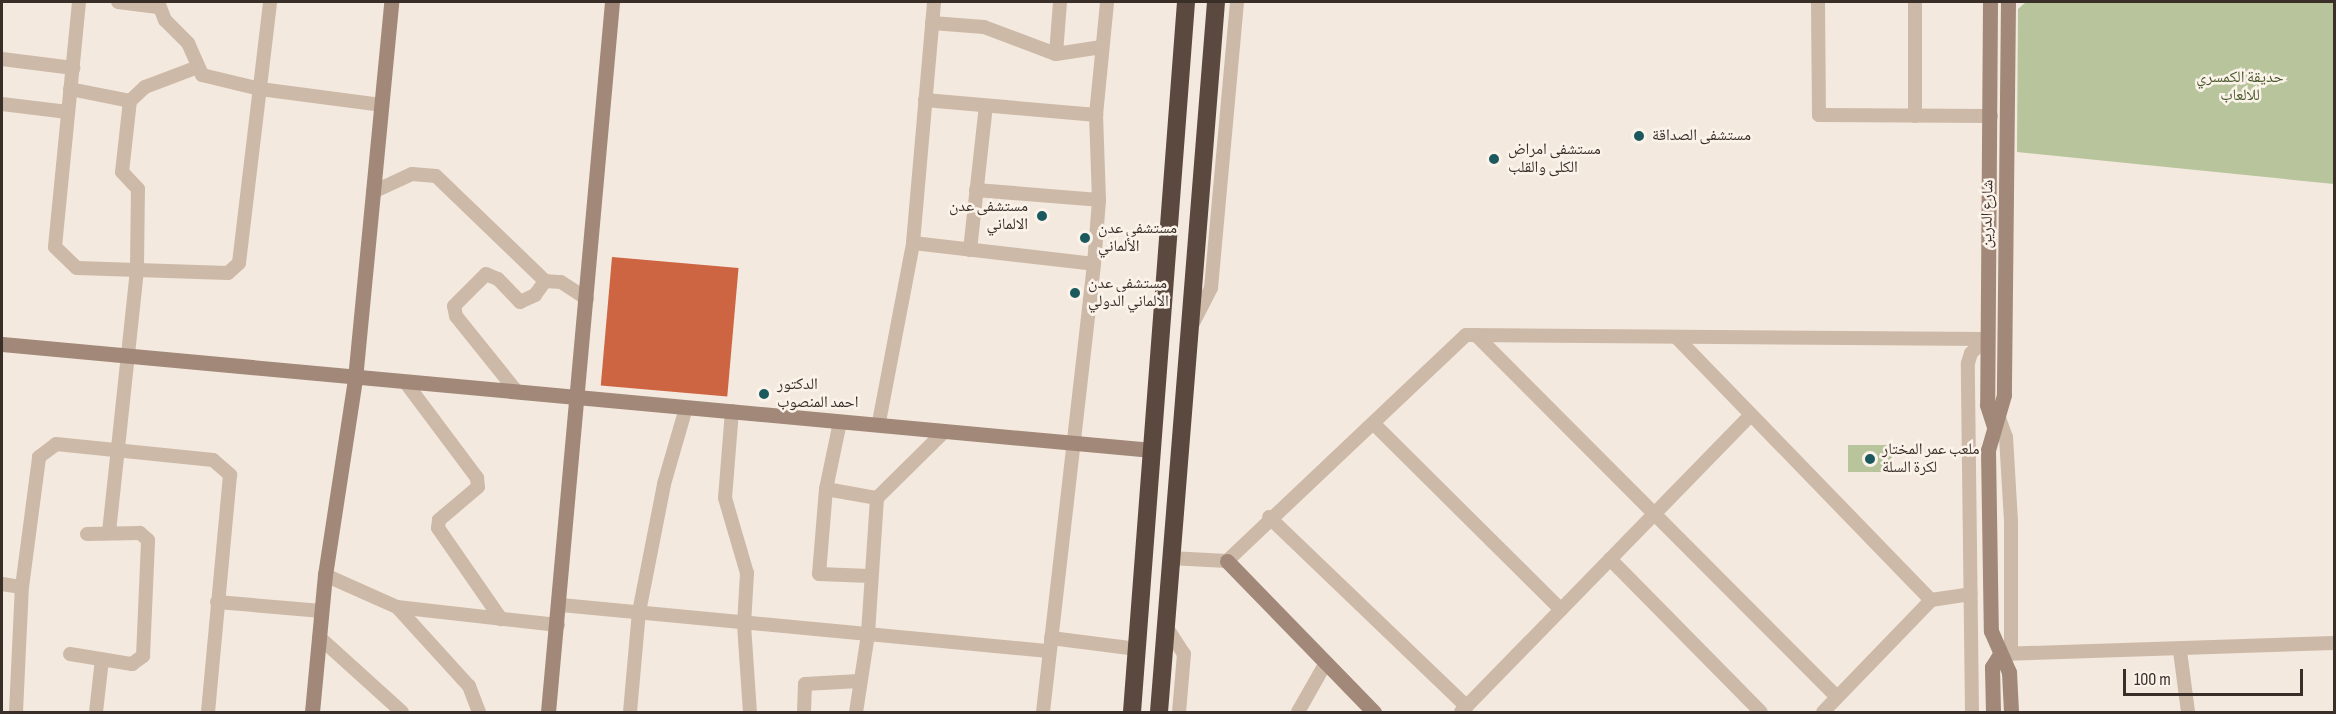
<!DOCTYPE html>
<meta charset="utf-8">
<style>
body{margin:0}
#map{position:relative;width:2336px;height:714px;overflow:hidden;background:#f4e9de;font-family:"Sofia Sans Condensed","Noto Naskh Arabic",sans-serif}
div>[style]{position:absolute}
.green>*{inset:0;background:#b7c49c;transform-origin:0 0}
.building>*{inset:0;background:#cd6543;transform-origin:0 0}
.street>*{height:14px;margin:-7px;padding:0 7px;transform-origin:7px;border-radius:7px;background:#cdb9a8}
.secondary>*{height:15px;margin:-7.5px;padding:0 7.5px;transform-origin:7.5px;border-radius:7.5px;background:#a18879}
.highway>*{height:18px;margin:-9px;padding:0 9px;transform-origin:9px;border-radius:9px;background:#5b483f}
.dots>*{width:16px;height:16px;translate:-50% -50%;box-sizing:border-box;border:3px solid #fbf3ea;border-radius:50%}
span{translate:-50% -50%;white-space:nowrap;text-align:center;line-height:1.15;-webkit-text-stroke:5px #fbf3ea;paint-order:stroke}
.park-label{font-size:16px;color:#48592b}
.poi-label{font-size:16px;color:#3a2e29}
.left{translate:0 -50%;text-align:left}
.right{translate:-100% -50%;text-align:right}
.street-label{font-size:16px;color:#3a2e29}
.frame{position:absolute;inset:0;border:3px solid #3a2e29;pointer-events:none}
.scale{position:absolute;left:2123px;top:669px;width:180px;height:27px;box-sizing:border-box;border:3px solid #3a2e29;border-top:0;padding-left:8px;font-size:18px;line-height:21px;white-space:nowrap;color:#3a2e29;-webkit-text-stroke:4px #fbf3ea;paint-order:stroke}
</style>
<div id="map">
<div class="green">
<div style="clip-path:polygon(2026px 2px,2334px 2px,2334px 184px,2017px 152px,2018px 9px)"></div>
<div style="left:1892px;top:445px;width:27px;height:44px;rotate:90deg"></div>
</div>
<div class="building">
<div style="left:612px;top:257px;width:127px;height:129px;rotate:5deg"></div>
</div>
<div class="street">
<div style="left:79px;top:2px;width:246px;rotate:95.6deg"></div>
<div style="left:55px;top:247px;width:30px;rotate:44deg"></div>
<div style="left:77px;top:268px;width:151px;rotate:1.9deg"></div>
<div style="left:228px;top:273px;width:15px;rotate:-42deg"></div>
<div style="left:239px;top:263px;width:263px;rotate:-83.2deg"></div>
<div style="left:118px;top:2px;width:40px;rotate:7.1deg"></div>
<div style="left:158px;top:2px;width:19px;rotate:69deg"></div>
<div style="left:165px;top:20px;width:33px;rotate:45deg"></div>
<div style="left:188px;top:43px;width:35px;rotate:66deg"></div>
<div style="left:202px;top:75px;width:60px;rotate:13.6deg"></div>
<div style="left:260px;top:89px;width:122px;rotate:7.5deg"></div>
<div style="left:1818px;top:2px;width:113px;rotate:89.5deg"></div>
<div style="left:1819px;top:115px;width:172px;rotate:0.3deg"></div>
<div style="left:1915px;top:2px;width:114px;rotate:90deg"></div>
<div style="left:932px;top:23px;width:52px;rotate:4.4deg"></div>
<div style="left:984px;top:27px;width:77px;rotate:20.6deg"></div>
<div style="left:1056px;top:54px;width:46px;rotate:-8.8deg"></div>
<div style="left:1056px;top:54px;width:52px;rotate:-85.6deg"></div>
<div style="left:2px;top:59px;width:72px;rotate:7.2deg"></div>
<div style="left:70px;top:89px;width:61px;rotate:11.3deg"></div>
<div style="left:925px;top:100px;width:172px;rotate:5deg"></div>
<div style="left:2px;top:104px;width:66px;rotate:6.9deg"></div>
<div style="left:976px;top:190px;width:123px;rotate:4.6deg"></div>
<div style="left:373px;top:192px;width:43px;rotate:-24.8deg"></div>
<div style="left:412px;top:174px;width:24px;rotate:5deg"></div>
<div style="left:436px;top:176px;width:151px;rotate:43.9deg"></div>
<div style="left:545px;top:281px;width:16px;rotate:4deg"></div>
<div style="left:561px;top:282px;width:31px;rotate:33deg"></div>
<div style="left:913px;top:243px;width:182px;rotate:6.6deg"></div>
<div style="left:970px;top:250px;width:145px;rotate:-83.7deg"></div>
<div style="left:1192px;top:325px;width:42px;rotate:-62.8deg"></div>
<div style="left:1211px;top:288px;width:287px;rotate:-84.8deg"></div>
<div style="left:1476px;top:335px;width:508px;rotate:45.08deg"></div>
<div style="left:1676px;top:337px;width:366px;rotate:45.9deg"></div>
<div style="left:406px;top:383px;width:119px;rotate:53.2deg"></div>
<div style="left:477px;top:478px;width:9px;rotate:84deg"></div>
<div style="left:478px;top:487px;width:51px;rotate:139.8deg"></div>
<div style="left:439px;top:520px;width:8px;rotate:97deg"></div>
<div style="left:438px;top:528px;width:111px;rotate:55.3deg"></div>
<div style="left:517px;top:392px;width:97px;rotate:-128.8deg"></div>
<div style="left:456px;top:316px;width:10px;rotate:-101deg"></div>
<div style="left:454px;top:306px;width:45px;rotate:-45deg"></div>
<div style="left:486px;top:274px;width:13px;rotate:23deg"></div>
<div style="left:498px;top:279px;width:32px;rotate:46deg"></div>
<div style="left:520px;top:302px;width:17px;rotate:-25deg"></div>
<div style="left:535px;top:295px;width:17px;rotate:-54deg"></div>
<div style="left:732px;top:411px;width:87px;rotate:94.6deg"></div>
<div style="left:725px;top:498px;width:78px;rotate:73.7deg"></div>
<div style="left:747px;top:573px;width:52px;rotate:93.3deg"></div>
<div style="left:744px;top:625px;width:87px;rotate:86.1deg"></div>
<div style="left:1999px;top:418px;width:20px;rotate:70deg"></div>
<div style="left:2006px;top:437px;width:85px;rotate:86.6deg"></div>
<div style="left:2011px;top:522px;width:131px;rotate:90deg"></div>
<div style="left:840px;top:422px;width:68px;rotate:101.8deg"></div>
<div style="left:826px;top:489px;width:85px;rotate:94.7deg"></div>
<div style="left:819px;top:574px;width:50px;rotate:2.3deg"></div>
<div style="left:879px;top:422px;width:182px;rotate:-79.2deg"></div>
<div style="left:913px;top:243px;width:242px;rotate:-85deg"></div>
<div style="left:1375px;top:425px;width:262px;rotate:44.8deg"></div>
<div style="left:826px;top:489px;width:52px;rotate:10deg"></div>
<div style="left:877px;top:498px;width:136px;rotate:93.8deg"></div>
<div style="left:868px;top:634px;width:79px;rotate:98.7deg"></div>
<div style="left:877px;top:498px;width:95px;rotate:-44.6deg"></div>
<div style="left:1269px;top:517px;width:274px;rotate:43.8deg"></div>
<div style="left:109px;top:532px;width:265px;rotate:-83.9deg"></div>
<div style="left:137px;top:268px;width:79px;rotate:-89.3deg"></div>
<div style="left:138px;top:189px;width:23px;rotate:-133deg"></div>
<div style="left:122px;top:172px;width:71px;rotate:-83.6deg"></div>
<div style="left:130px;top:101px;width:21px;rotate:-43deg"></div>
<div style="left:145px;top:87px;width:53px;rotate:-20.8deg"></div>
<div style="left:1170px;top:558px;width:57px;rotate:3deg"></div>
<div style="left:1227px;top:561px;width:329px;rotate:-43.4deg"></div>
<div style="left:1466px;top:335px;width:520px;rotate:0.44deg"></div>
<div style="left:1610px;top:559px;width:215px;rotate:45.4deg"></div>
<div style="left:325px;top:575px;width:79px;rotate:24deg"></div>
<div style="left:397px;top:607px;width:162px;rotate:6.4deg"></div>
<div style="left:2px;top:584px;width:20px;rotate:9deg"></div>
<div style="left:217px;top:602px;width:105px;rotate:4.9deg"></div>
<div style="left:561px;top:605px;width:490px;rotate:5.4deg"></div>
<div style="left:397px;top:607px;width:107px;rotate:47.7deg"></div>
<div style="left:469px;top:686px;width:28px;rotate:69deg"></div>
<div style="left:1167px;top:628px;width:31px;rotate:57deg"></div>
<div style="left:1184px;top:654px;width:58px;rotate:94.9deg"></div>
<div style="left:319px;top:637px;width:112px;rotate:42.1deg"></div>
<div style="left:1051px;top:638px;width:87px;rotate:7.3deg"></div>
<div style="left:2180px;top:651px;width:62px;rotate:82.5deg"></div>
<div style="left:70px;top:654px;width:63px;rotate:9.2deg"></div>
<div style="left:132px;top:664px;width:14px;rotate:-36deg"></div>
<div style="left:143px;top:656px;width:116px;rotate:-87.5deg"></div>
<div style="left:148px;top:540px;width:11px;rotate:-139deg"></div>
<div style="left:140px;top:533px;width:53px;rotate:178.9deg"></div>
<div style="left:2000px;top:654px;width:334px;rotate:-1.9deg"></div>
<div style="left:16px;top:712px;width:125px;rotate:-87.3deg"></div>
<div style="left:22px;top:587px;width:131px;rotate:-82.5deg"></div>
<div style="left:39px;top:457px;width:21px;rotate:-37deg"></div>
<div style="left:56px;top:444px;width:158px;rotate:5.8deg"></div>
<div style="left:213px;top:460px;width:23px;rotate:41deg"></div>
<div style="left:230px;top:475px;width:238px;rotate:95.3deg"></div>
<div style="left:96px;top:712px;width:53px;rotate:-83.5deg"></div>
<div style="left:630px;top:712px;width:100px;rotate:-84.9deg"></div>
<div style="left:639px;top:612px;width:130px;rotate:-78.9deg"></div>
<div style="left:664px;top:484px;width:79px;rotate:-73.9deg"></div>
<div style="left:804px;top:712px;width:28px;rotate:-88deg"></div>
<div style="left:805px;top:684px;width:54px;rotate:-3.2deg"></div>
<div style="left:1043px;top:712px;width:451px;rotate:-83.5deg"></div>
<div style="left:1094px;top:264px;width:64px;rotate:-85.5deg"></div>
<div style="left:1099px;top:200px;width:85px;rotate:-92deg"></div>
<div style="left:1096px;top:115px;width:114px;rotate:-84.4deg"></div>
<div style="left:1298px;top:712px;width:53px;rotate:-60.5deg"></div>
<div style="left:1461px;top:712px;width:414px;rotate:-45.7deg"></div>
<div style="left:1823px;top:712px;width:156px;rotate:-46deg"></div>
<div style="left:1931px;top:600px;width:40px;rotate:-8.5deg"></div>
<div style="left:1972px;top:712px;width:349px;rotate:-90.7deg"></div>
<div style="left:1968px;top:363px;width:10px;rotate:-73deg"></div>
<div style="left:1971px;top:353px;width:21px;rotate:-43deg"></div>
</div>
<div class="secondary">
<div style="left:1990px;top:2px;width:403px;rotate:90.4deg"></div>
<div style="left:1987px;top:405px;width:22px;rotate:72deg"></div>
<div style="left:2008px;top:2px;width:393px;rotate:90.6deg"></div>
<div style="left:2004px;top:395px;width:57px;rotate:106.2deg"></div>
<div style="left:1988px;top:450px;width:181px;rotate:89.1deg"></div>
<div style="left:1991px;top:631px;width:45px;rotate:66.3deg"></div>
<div style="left:2009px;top:672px;width:40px;rotate:87.1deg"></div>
<div style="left:2px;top:344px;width:1155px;rotate:5.27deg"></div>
<div style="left:1227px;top:561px;width:211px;rotate:45.8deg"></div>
<div style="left:312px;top:712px;width:138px;rotate:-84.6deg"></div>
<div style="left:325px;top:575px;width:198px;rotate:-81.3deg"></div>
<div style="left:355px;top:379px;width:379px;rotate:-84.5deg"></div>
<div style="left:548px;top:712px;width:713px;rotate:-84.85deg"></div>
<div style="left:1993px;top:712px;width:45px;rotate:-91.3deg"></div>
<div style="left:1992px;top:667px;width:15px;rotate:-58deg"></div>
</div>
<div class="highway">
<div style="left:1132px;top:712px;width:712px;rotate:-85.65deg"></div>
<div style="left:1159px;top:712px;width:712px;rotate:-85.41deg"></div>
</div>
<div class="dots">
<div style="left:1639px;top:136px;background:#1c595e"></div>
<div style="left:1494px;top:159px;background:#1c595e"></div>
<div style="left:1042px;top:216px;background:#1c595e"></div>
<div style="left:1085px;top:238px;background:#1c595e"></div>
<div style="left:1075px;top:293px;background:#1c595e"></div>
<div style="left:764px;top:394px;background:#1c595e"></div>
<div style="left:1870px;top:459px;background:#1c595e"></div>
</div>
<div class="park-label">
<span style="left:2240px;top:87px">حديقة الكمسري<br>للالعاب</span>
</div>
<div class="poi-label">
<span class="left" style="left:1652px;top:136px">مستشفى الصداقة</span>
<span class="left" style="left:1508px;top:159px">مستشفى امراض<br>الكلى والقلب</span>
<span class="right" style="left:1028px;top:216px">مستشفى عدن<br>الالماني</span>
<span class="left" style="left:1098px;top:238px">مستشفى عدن<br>الألماني</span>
<span class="left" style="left:1088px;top:293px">مستشفى عدن<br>الالماني الدولي</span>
<span class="left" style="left:777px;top:394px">الدكتور<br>احمد المنصوب</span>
<span class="left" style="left:1882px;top:459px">ملعب عمر المختار<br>لكرة السلة</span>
</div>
<div class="street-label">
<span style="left:1988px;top:214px;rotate:-89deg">شارع الدرين</span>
</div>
<div class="frame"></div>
<div class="scale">100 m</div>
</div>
